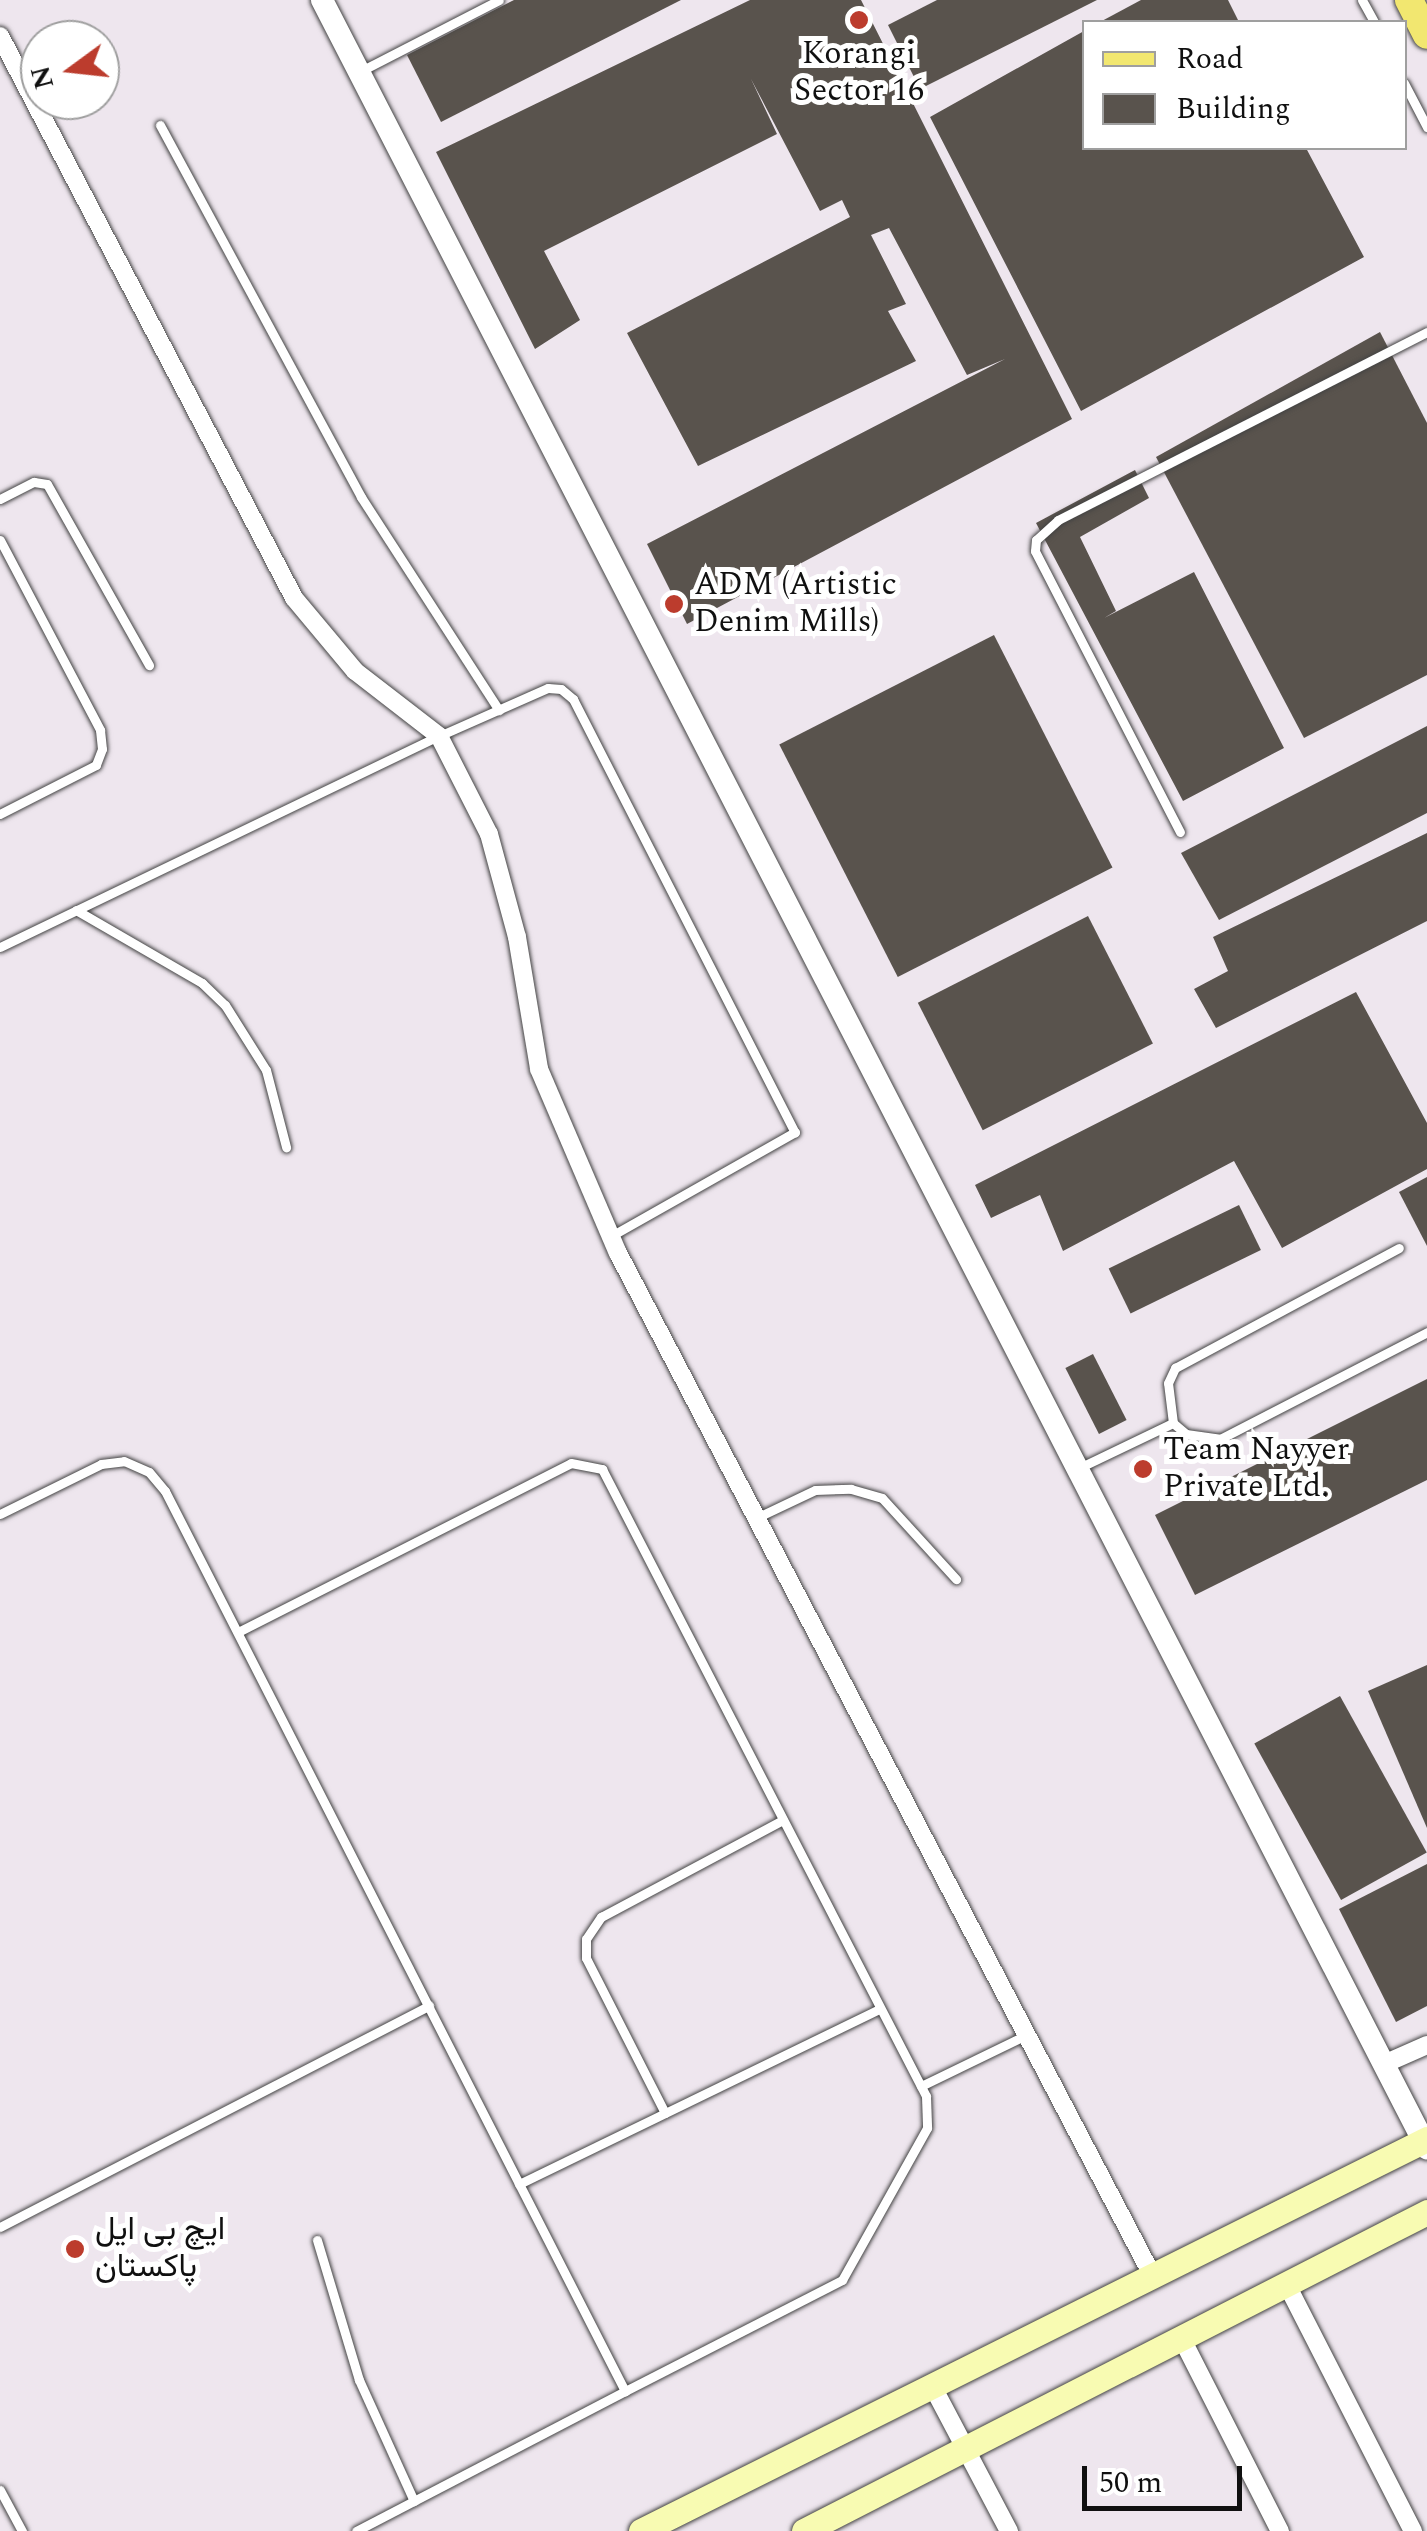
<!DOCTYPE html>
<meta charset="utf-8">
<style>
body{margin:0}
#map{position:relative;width:1427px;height:2531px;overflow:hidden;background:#fefef4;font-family:Spectral,Vazirmatn,serif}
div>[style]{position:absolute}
.industrial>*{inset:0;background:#eee6ee}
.building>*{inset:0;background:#59534d;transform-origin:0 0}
.roads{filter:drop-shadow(0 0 2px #434343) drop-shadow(0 0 2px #434343)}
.service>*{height:9px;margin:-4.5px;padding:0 4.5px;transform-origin:4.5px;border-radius:4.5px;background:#fff}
.minor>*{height:18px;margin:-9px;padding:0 9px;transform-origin:9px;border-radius:9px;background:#fff}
.tertiary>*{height:22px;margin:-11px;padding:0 11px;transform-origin:11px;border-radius:11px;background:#fff}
.secondary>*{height:25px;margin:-12.5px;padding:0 12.5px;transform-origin:12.5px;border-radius:12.5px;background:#f8fbb2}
.primary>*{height:28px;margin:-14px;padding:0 14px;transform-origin:14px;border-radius:14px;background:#f2e770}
.dots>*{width:28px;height:28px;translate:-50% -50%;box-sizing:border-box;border:5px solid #fff;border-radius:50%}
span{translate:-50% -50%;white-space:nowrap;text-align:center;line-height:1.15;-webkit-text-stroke:10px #fff;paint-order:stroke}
.poi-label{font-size:32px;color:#101010}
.left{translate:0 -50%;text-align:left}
.legend{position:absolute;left:1082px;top:20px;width:325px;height:130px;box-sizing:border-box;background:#fff;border:2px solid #9f9f9f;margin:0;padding:12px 18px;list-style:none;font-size:30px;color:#101010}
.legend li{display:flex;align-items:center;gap:20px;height:50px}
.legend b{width:50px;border:2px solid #9f9f9f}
.north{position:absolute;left:20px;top:20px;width:100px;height:100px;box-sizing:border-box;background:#fff;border:2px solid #9f9f9f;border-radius:50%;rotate:255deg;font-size:28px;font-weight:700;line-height:40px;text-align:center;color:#101010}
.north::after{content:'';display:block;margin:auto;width:35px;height:45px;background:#bc3c2d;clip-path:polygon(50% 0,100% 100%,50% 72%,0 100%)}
.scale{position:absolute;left:1082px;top:2466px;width:160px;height:45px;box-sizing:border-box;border:5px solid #101010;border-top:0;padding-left:12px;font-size:30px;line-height:35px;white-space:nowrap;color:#101010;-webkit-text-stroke:8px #fff;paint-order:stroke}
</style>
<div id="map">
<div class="industrial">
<div style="clip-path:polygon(evenodd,0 0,1427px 0,1427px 2531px,0 2531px,0 0,1084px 22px,1404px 22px,1404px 148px,1084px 148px,1084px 22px,0 0,40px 40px,100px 40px,100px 100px,40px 100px,40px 40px)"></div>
</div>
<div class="building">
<div style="clip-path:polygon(514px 0,681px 0,441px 122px,407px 55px)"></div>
<div style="clip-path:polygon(750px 0,861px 0,1072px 419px,687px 624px,647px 544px,1005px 359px,967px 375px,889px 228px,871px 235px,906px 304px,888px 311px,916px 361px,698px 466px,627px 333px,850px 217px,842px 200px,820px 211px,751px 79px,777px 134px,544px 251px,580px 320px,535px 349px,436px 152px)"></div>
<div style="clip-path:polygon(937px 0,1097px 0,920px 89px,888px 25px)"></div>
<div style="clip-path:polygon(1141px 0,1228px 0,1239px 22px,1100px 22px)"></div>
<div style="clip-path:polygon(1084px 31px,1084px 148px,1306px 148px,1364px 257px,1081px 411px,930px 117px)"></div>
<div style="clip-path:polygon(1380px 332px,1427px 423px,1427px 675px,1304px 738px,1156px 457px)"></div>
<div style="clip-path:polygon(1135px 470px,1149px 498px,1080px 537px,1116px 611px,1104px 618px,1194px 572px,1284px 748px,1183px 801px,1036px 523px)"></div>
<div style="left:994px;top:635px;width:261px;height:241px;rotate:63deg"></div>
<div style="clip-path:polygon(1427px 726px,1427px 813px,1219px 920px,1181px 853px)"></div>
<div style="clip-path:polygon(1427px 833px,1427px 921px,1216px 1028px,1194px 989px,1228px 971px,1213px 937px)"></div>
<div style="left:1088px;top:916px;width:143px;height:191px;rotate:63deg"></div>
<div style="clip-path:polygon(1356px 992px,1427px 1123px,1427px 1169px,1282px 1248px,1234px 1161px,1063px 1251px,1040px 1195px,991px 1218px,975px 1185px)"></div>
<div style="clip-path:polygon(1427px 1177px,1427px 1246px,1399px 1192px)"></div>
<div style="left:1239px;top:1205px;width:50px;height:145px;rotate:64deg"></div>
<div style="left:1093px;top:1354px;width:74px;height:31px;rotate:63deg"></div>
<div style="clip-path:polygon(1427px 1379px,1427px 1480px,1195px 1595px,1155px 1515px)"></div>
<div style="clip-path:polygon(1427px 1665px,1427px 1828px,1368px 1691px)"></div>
<div style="left:1340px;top:1696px;width:179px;height:98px;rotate:61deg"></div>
<div style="clip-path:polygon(1427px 1864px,1427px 2006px,1396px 2022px,1339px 1909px)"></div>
</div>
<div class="roads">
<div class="service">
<div style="left:1362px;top:0;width:25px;rotate:61deg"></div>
<div style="left:361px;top:71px;width:155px;rotate:-27.2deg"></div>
<div style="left:1404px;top:83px;width:50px;rotate:62.4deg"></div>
<div style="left:160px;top:125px;width:423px;rotate:61.6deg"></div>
<div style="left:361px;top:497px;width:254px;rotate:57.1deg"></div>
<div style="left:0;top:499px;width:38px;rotate:-27deg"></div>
<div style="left:34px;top:482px;width:13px;rotate:9deg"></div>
<div style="left:47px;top:484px;width:208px;rotate:60.6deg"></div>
<div style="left:0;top:540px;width:215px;rotate:62.2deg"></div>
<div style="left:100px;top:730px;width:19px;rotate:84deg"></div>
<div style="left:102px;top:749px;width:17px;rotate:111deg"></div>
<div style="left:96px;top:765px;width:108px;rotate:153deg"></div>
<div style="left:1180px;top:832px;width:316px;rotate:-117.3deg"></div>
<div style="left:1035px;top:551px;width:11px;rotate:-85deg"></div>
<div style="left:1036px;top:540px;width:30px;rotate:-42deg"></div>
<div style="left:1058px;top:520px;width:414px;rotate:-27deg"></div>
<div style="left:76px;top:910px;width:146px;rotate:30.1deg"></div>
<div style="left:202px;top:983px;width:32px;rotate:44deg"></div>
<div style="left:225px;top:1005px;width:77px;rotate:57.8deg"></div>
<div style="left:266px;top:1070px;width:80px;rotate:75.4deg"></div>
<div style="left:0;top:947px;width:487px;rotate:-25.7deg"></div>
<div style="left:439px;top:736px;width:119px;rotate:-23.8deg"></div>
<div style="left:548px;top:688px;width:13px;rotate:4deg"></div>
<div style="left:561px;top:689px;width:16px;rotate:40deg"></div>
<div style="left:573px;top:699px;width:487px;rotate:62.9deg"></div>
<div style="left:795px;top:1132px;width:211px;rotate:150.5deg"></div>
<div style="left:1173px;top:1423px;width:40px;rotate:-97.1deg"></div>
<div style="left:1168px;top:1383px;width:17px;rotate:-65deg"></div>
<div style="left:1175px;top:1368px;width:254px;rotate:-28.2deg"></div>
<div style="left:1081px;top:1467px;width:102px;rotate:-25.6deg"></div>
<div style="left:1173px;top:1423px;width:17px;rotate:40deg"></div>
<div style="left:1186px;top:1434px;width:34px;rotate:8deg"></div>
<div style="left:1220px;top:1439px;width:233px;rotate:-27.3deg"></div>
<div style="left:0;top:1514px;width:113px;rotate:-26.3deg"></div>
<div style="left:101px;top:1464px;width:23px;rotate:-7deg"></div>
<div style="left:124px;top:1461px;width:27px;rotate:24deg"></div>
<div style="left:149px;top:1472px;width:25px;rotate:50deg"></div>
<div style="left:165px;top:1491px;width:1011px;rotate:62.93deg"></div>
<div style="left:625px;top:2391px;width:303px;rotate:152.5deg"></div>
<div style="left:756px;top:1518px;width:65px;rotate:-25.4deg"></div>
<div style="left:815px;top:1490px;width:36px;rotate:-2deg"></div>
<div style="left:851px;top:1489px;width:32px;rotate:16deg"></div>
<div style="left:882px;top:1498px;width:110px;rotate:47.6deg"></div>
<div style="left:238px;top:1632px;width:373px;rotate:-26.9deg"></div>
<div style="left:571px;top:1463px;width:32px;rotate:11deg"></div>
<div style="left:602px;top:1469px;width:706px;rotate:62.67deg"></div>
<div style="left:926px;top:2096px;width:32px;rotate:88deg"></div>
<div style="left:927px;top:2128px;width:174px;rotate:119.2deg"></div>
<div style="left:842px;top:2280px;width:244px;rotate:152.9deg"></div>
<div style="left:921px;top:2086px;width:117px;rotate:-25.9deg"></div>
<div style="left:665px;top:2113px;width:174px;rotate:-117deg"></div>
<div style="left:586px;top:1958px;width:19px;rotate:-90deg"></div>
<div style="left:586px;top:1939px;width:27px;rotate:-56deg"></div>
<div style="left:601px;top:1917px;width:206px;rotate:-28.1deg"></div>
<div style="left:519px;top:2184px;width:400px;rotate:-25.9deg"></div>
<div style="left:0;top:2227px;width:483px;rotate:-27.3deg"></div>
<div style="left:317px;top:2240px;width:146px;rotate:73.3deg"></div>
<div style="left:359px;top:2380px;width:133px;rotate:65.6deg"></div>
<div style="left:0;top:2490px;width:47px;rotate:61.8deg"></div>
</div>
<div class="minor">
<div style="left:0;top:36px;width:634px;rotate:62.38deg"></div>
<div style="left:294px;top:598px;width:95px;rotate:50.1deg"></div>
<div style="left:355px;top:671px;width:106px;rotate:37.7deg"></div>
<div style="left:439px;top:736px;width:110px;rotate:63deg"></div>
<div style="left:489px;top:834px;width:107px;rotate:74.8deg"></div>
<div style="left:517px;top:937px;width:134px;rotate:80.5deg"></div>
<div style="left:539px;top:1069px;width:200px;rotate:66.8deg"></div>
<div style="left:618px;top:1253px;width:1153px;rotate:62.41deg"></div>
<div style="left:1384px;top:2064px;width:47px;rotate:-23.8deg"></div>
<div style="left:1286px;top:2283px;width:279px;rotate:62.9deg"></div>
<div style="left:1181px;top:2337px;width:218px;rotate:63deg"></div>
<div style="left:934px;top:2389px;width:161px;rotate:62.2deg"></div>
</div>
<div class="tertiary">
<div style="left:322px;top:0;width:2416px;rotate:62.78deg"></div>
</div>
<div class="secondary">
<div style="left:641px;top:2531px;width:878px;rotate:-26.51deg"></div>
<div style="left:804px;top:2531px;width:700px;rotate:-27.11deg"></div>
</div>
<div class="primary">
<div style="left:1409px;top:0;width:39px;rotate:63deg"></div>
</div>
</div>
<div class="dots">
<div style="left:859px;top:20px;background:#bc3c2d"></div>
<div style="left:674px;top:604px;background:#bc3c2d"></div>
<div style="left:1143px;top:1469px;background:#bc3c2d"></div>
<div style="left:75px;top:2249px;background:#bc3c2d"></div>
</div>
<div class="poi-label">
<span style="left:859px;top:73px">Korangi<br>Sector 16</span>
<span class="left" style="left:694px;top:604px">ADM (Artistic<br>Denim Mills)</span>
<span class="left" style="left:1163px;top:1469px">Team Nayyer<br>Private Ltd.</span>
<span class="left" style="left:95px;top:2249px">ایچ بی ایل<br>پاکستان</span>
</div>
<ul class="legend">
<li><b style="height:12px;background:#f2e770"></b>Road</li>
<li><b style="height:28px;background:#59534d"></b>Building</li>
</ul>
<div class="north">N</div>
<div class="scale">50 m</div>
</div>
